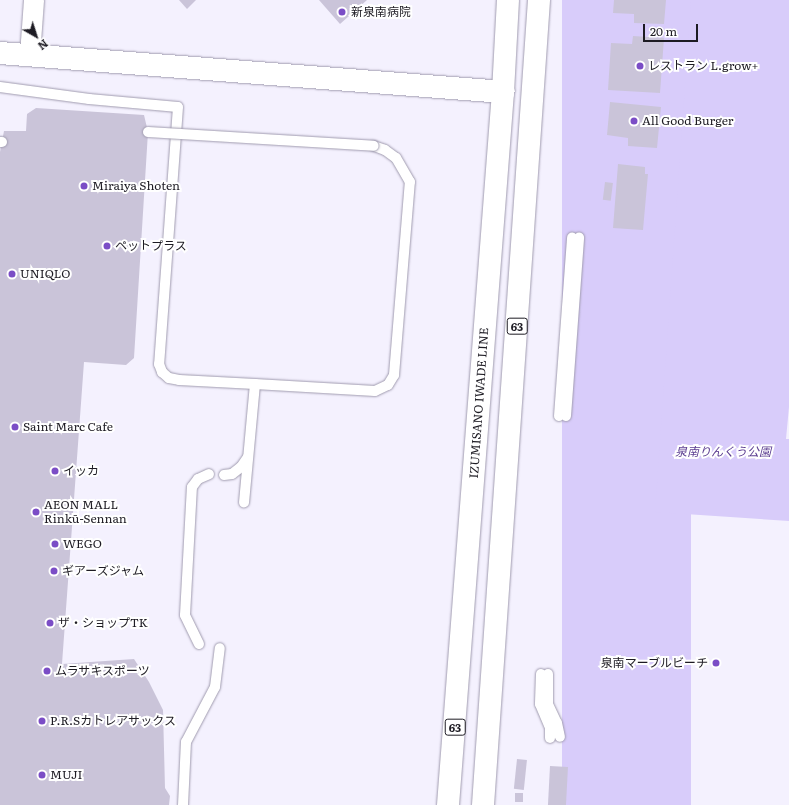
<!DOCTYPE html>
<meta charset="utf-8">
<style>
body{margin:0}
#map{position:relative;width:789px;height:805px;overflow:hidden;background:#f4f1fe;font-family:Literata,"Noto Sans JP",serif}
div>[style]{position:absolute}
.green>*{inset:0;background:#d8ccfa;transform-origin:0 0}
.building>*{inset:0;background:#cac4d9;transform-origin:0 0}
.roads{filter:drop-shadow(0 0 1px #a09baf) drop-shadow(0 0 1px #a09baf)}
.lane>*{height:10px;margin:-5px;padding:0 5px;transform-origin:5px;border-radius:5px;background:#fff}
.street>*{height:20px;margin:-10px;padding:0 10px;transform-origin:10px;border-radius:10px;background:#fff}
.secondary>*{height:22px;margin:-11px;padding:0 11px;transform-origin:11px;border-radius:11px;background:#fff}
.primary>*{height:22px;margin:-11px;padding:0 11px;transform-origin:11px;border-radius:11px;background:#fff}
.bridges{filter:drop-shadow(0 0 1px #a09baf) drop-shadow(0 0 1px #a09baf)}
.lane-bridge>*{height:10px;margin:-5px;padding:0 5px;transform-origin:5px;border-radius:5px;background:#fff}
.dots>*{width:11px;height:11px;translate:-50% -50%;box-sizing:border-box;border:2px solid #fff;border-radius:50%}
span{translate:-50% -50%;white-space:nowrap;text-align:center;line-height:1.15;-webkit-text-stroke:4px #fff;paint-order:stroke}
.shield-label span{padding:1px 3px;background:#fff;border:1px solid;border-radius:3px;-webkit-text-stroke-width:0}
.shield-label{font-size:11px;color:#1d1b23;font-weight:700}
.poi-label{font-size:12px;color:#1d1b23}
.left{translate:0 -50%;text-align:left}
.right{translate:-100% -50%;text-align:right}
.street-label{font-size:12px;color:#1d1b23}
.park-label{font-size:12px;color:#5c3e91;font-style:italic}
.north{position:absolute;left:16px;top:16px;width:40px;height:40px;-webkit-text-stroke:3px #fff;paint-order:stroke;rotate:141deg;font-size:11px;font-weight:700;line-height:16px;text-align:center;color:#1d1b23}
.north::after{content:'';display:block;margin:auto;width:14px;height:18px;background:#1d1b23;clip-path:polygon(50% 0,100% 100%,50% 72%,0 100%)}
.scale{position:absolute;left:643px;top:24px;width:55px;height:18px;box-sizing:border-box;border:2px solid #1d1b23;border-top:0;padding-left:5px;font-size:12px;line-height:14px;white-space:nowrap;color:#1d1b23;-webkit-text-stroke:3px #fff;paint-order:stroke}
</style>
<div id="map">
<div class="green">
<div style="left:562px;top:0;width:129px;height:807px"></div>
<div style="clip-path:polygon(691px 0,789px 0,789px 407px,786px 439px,789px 439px,789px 521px,655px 512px)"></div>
</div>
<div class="building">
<div style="clip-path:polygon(179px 0,196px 0,187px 9px)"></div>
<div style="clip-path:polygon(319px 0,367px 0,340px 24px)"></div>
<div style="clip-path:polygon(614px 0,666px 0,664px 24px,634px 23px,634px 14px,613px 13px)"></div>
<div style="clip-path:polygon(633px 36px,664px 38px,660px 93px,608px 90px,611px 43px,632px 44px)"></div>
<div style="clip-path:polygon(610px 102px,661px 107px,657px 148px,628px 146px,628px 138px,607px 135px)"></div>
<div style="clip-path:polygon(36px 108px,144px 115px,148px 132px,134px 358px,126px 365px,84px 362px,62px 664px,134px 659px,149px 682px,163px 710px,165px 788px,170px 796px,169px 805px,0 805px,0 152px,4px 131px,26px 131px,27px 114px)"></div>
<div style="clip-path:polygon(618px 164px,645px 167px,645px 174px,648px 174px,643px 230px,613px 228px)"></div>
<div style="left:605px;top:182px;width:8px;height:18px;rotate:7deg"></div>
<div style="left:517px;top:759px;width:10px;height:30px;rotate:6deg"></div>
<div style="left:550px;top:766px;width:18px;height:39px;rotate:3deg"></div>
<div style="left:515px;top:793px;width:8px;height:9px"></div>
</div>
<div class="roads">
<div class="lane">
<div style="left:0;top:87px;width:90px;rotate:7.7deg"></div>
<div style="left:89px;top:99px;width:89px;rotate:5.1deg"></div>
<div style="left:178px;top:107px;width:258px;rotate:94.2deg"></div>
<div style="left:159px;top:364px;width:9px;rotate:69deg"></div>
<div style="left:162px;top:372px;width:9px;rotate:41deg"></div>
<div style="left:169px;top:378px;width:10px;rotate:11deg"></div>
<div style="left:179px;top:380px;width:76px;rotate:3deg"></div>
<div style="left:255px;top:384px;width:119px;rotate:95.3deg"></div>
<div style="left:0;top:142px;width:2px"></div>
<div style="left:255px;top:384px;width:120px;rotate:3.3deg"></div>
<div style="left:375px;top:391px;width:14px;rotate:-25deg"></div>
<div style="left:388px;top:385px;width:12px;rotate:-59deg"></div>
<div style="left:394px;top:375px;width:194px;rotate:-85.3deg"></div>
<div style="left:410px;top:182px;width:28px;rotate:-120deg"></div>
<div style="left:396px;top:158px;width:14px;rotate:-144deg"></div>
<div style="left:385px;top:150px;width:12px;rotate:-160deg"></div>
<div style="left:559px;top:416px;width:179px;rotate:-85.8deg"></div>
<div style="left:566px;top:416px;width:179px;rotate:-85.8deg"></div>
<div style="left:224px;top:475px;width:8px;rotate:-7deg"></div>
<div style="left:232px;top:474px;width:11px;rotate:-38deg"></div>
<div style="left:241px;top:467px;width:12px;rotate:-55deg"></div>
<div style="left:199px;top:644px;width:32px;rotate:-116deg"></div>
<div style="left:185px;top:615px;width:128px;rotate:-86.9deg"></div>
<div style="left:192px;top:487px;width:10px;rotate:-53deg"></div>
<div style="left:198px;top:479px;width:12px;rotate:-24deg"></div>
<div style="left:541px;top:674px;width:30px;rotate:92deg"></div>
<div style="left:540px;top:704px;width:26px;rotate:67deg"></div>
<div style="left:550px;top:728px;width:10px;rotate:90deg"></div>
<div style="left:548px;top:674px;width:30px;rotate:90deg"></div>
<div style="left:548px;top:704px;width:21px;rotate:65deg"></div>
<div style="left:557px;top:723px;width:14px;rotate:78deg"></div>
<div style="left:183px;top:805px;width:63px;rotate:-87.3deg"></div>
<div style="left:186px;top:742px;width:62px;rotate:-62.2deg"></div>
<div style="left:215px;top:687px;width:39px;rotate:-83deg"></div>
</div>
<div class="street">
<div style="left:30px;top:55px;width:55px;rotate:-85.8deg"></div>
</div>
<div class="secondary">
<div style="left:0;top:53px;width:505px;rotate:4.43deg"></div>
</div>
<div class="primary">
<div style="left:448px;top:805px;width:715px;rotate:-85.59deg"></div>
<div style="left:503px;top:92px;width:92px;rotate:-86.9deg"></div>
<div style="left:483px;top:805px;width:807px;rotate:-86.02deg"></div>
</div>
</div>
<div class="bridges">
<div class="lane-bridge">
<div style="left:148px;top:132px;width:226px;rotate:3.5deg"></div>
</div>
</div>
<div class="dots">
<div style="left:342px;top:12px;background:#7b4dc6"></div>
<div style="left:640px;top:66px;background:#7b4dc6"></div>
<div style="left:634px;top:121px;background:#7b4dc6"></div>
<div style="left:84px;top:186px;background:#7b4dc6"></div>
<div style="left:107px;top:246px;background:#7b4dc6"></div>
<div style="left:12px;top:274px;background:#7b4dc6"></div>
<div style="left:15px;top:427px;background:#7b4dc6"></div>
<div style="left:55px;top:471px;background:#7b4dc6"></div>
<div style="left:36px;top:512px;background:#7b4dc6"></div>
<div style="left:55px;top:544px;background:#7b4dc6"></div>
<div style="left:54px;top:571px;background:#7b4dc6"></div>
<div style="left:50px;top:623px;background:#7b4dc6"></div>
<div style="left:716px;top:663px;background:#7b4dc6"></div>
<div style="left:47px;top:671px;background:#7b4dc6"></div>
<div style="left:42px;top:721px;background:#7b4dc6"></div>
<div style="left:42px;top:775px;background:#7b4dc6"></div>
</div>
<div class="shield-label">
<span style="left:517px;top:326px">63</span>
<span style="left:455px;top:727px">63</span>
</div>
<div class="poi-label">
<span class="left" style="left:351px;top:12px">新泉南病院</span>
<span class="left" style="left:648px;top:66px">レストラン L.grow+</span>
<span class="left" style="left:642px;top:121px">All Good Burger</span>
<span class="left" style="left:92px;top:186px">Miraiya Shoten</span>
<span class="left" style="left:115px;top:246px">ペットプラス</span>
<span class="left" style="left:20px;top:274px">UNIQLO</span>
<span class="left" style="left:23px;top:427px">Saint Marc Cafe</span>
<span class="left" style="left:63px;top:471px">イッカ</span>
<span class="left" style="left:44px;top:512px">AEON MALL<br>Rinkū-Sennan</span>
<span class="left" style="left:63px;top:544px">WEGO</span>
<span class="left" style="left:62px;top:571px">ギアーズジャム</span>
<span class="left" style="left:58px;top:623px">ザ・ショップTK</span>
<span class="right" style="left:708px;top:663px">泉南マーブルビーチ</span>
<span class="left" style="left:55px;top:671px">ムラサキスポーツ</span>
<span class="left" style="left:50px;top:721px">P.R.Sカトレアサックス</span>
<span class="left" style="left:50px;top:775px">MUJI</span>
</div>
<div class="street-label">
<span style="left:479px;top:403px;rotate:-86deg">IZUMISANO IWADE LINE</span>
</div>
<div class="park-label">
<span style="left:723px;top:452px">泉南りんくう公園</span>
</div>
<div class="north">N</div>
<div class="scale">20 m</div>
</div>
